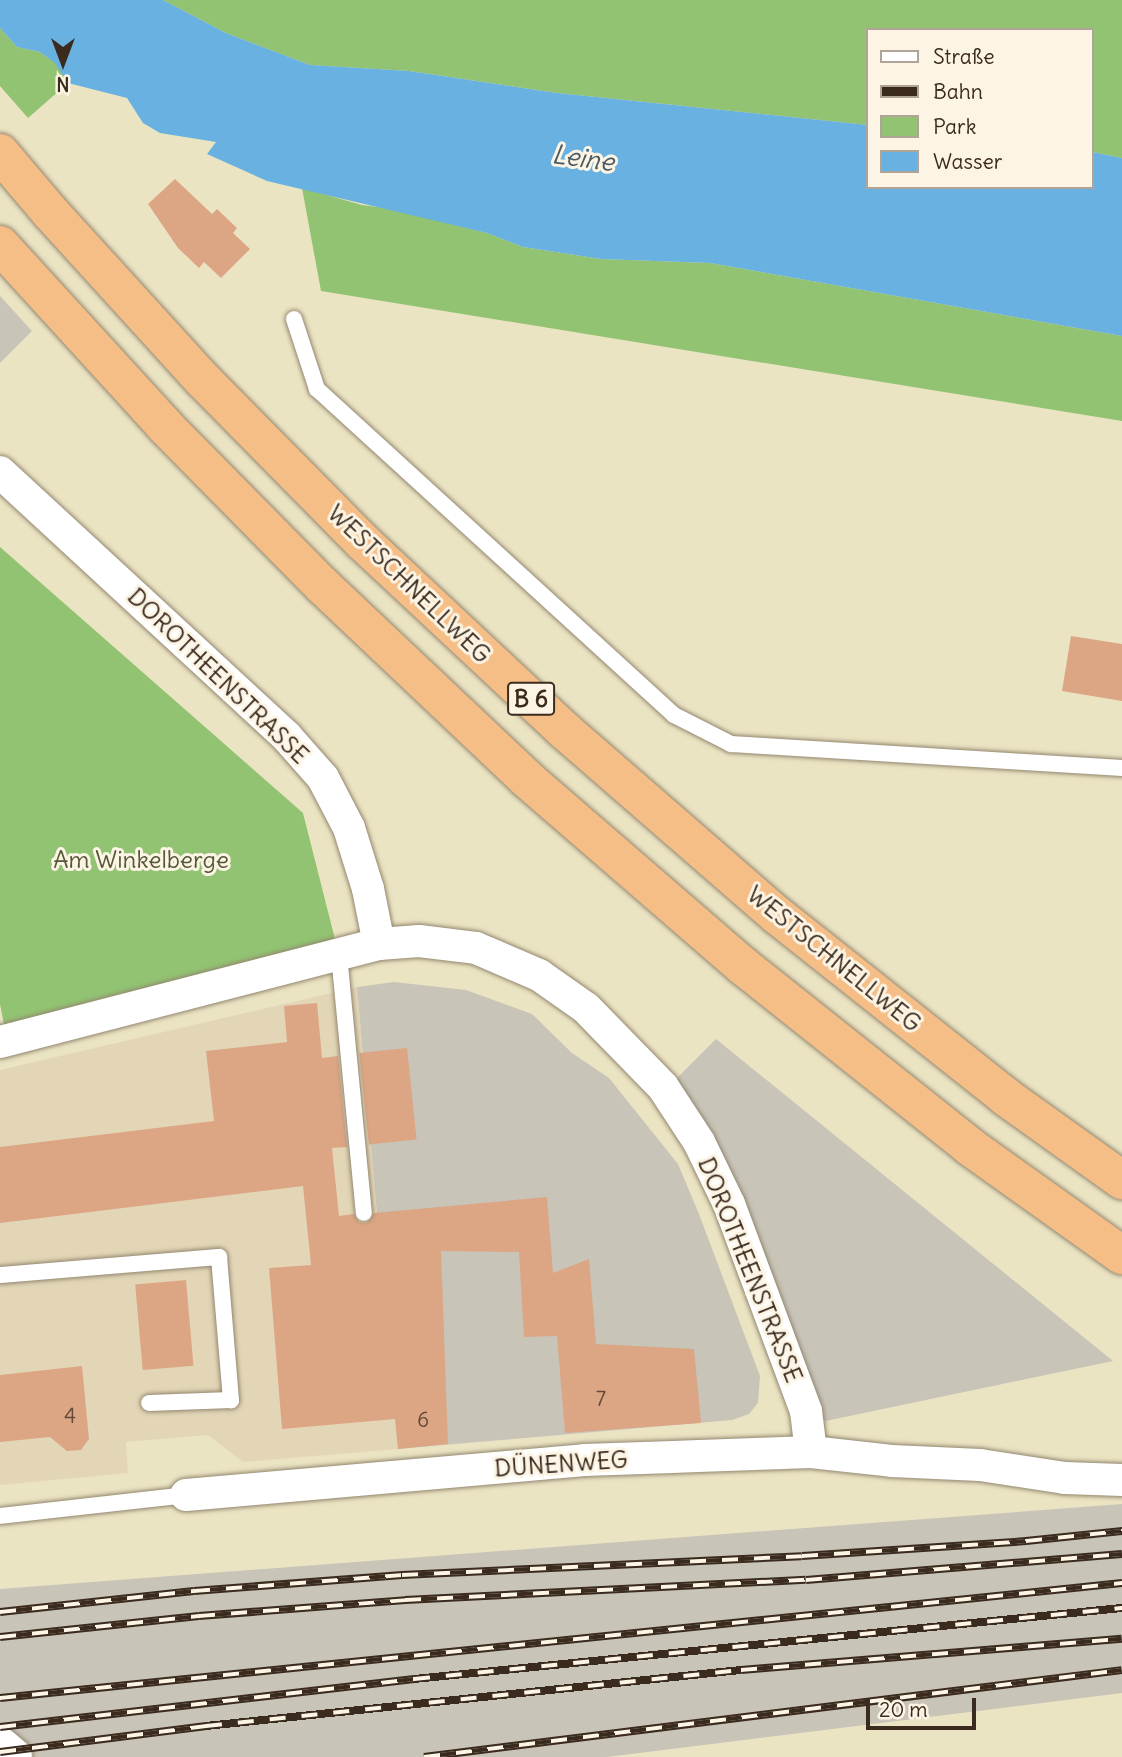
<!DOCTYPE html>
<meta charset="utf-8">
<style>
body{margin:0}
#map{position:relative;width:1122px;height:1757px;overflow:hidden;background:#ebe4c3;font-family:Delius,sans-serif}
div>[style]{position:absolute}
.built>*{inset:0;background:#e3d6b7}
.industrial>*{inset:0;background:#c8c4b8}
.green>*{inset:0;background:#92c372}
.water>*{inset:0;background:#68b1e0}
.building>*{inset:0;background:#dca685;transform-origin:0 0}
.roads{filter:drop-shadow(0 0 2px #938770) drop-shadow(0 0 2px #938770)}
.service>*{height:16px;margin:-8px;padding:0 8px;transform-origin:8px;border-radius:8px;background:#fff}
.minor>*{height:32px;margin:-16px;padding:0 16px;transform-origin:16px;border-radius:16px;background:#fff}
.tertiary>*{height:38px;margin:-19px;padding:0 19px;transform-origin:19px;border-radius:19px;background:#fff}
.trunk>*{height:38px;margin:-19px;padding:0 19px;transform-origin:19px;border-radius:19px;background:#f6be87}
.rail>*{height:8px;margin-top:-4px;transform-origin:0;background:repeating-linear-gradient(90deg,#fcf5e5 0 16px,#3b2a1e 0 32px);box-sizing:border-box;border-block:2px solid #3b2a1e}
span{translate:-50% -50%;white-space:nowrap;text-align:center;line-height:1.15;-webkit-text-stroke:6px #fcf5e5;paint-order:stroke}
.number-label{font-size:21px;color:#634938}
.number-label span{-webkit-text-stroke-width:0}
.shield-label span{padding:2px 5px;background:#fcf5e5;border:2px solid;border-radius:5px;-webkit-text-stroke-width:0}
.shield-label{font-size:23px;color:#3b2a1e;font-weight:700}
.street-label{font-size:24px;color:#3b2a1e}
.park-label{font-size:24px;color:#555837}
.water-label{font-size:26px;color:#4b5962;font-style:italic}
.legend{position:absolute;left:866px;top:28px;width:228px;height:161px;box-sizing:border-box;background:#fcf5e5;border:2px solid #afa495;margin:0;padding:9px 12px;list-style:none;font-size:21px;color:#3b2a1e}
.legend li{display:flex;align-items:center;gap:14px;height:35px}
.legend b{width:35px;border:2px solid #afa495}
.north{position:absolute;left:28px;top:28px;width:70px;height:70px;-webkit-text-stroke:5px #fcf5e5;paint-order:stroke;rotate:180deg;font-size:19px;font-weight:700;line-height:28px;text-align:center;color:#3b2a1e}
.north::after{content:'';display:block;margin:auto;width:24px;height:32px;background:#3b2a1e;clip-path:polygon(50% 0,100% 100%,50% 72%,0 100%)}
.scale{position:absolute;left:866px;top:1698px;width:110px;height:32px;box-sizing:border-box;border:4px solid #3b2a1e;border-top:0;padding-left:9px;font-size:21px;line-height:24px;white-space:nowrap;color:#3b2a1e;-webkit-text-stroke:5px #fcf5e5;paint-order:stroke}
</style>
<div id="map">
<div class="built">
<div style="clip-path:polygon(357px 987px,398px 1449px,243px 1462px,208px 1435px,126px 1442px,128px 1473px,0 1485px,0 1070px)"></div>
</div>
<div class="industrial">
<div style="clip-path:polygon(0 296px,32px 331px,0 363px)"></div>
<div style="clip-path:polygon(394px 982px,466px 990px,532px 1014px,572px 1053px,609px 1078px,678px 1164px,699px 1214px,760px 1376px,758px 1403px,749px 1414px,732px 1420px,398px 1449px,357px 987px)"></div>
<div style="clip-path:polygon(716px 1039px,1113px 1361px,816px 1423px,669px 1086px)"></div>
<div style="clip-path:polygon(1122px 1504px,1122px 1693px,607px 1757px,0 1757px,0 1589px)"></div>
</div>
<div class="green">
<div style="clip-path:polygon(163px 0,1122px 0,1122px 158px,1092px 152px,1092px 30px,868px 30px,868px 125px,557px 93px,409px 71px,310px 65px,226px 33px)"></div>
<div style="clip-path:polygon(0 28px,17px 47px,40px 52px,56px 63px,68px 83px,28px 118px,0 86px)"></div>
<div style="clip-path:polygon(302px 188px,362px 205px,393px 209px,487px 233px,523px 247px,601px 259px,710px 263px,1122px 336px,1122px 421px,321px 291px)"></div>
<div style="clip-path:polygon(0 547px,303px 813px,339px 955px,7px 1040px,0 1004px)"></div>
</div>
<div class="water">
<div style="clip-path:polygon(0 0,163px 0,226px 33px,310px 65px,409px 71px,557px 93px,868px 125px,868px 187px,1092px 187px,1092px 152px,1122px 158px,1122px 336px,710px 263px,601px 259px,523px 247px,487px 233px,267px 181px,207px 154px,216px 142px,160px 133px,143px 123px,127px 98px,68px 83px,55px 63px,40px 52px,17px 47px,0 28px)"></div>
</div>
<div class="building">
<div style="clip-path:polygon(175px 179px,212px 214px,217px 209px,237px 228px,233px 233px,250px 249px,221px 278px,204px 262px,199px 268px,178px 248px,148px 204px)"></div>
<div style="clip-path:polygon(1071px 636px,1122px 644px,1122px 701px,1062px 691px)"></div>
<div style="clip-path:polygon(317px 1003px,322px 1058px,338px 1056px,347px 1147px,332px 1148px,339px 1216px,354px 1214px,359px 1222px,366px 1223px,374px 1213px,547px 1197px,553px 1273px,589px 1259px,596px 1344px,694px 1349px,701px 1423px,565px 1433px,557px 1336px,524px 1337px,519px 1252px,441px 1251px,448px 1444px,398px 1449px,395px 1419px,282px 1429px,269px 1268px,311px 1265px,303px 1186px,0 1223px,0 1147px,214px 1121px,206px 1051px,287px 1042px,284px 1006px)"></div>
<div style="left:407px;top:1048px;width:92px;height:48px;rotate:84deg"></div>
<div style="left:186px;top:1280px;width:86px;height:51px;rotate:85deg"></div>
<div style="clip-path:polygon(82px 1366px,89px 1439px,81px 1450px,67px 1451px,50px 1437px,0 1442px,0 1375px)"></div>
</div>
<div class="roads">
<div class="service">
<div style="left:294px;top:319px;width:74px;rotate:71.8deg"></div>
<div style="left:317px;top:389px;width:483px;rotate:42.4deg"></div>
<div style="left:674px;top:715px;width:64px;rotate:27deg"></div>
<div style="left:731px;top:744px;width:392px;rotate:3.5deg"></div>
<div style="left:339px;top:955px;width:259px;rotate:84.5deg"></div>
<div style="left:0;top:1275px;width:220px;rotate:-4.7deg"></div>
<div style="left:219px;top:1257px;width:144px;rotate:85.2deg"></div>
<div style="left:231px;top:1400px;width:82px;rotate:177.9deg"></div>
<div style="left:0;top:1516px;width:187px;rotate:-6.4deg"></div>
</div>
<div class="minor">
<div style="left:0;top:472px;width:389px;rotate:42.7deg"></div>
<div style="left:286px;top:736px;width:56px;rotate:48.6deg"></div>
<div style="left:323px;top:778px;width:56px;rotate:62.5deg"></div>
<div style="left:349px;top:828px;width:64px;rotate:72.7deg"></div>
<div style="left:368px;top:889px;width:56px;rotate:78.7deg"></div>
<div style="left:379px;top:944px;width:40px;rotate:-4.3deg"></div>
<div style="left:419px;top:941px;width:57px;rotate:7deg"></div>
<div style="left:476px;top:948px;width:69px;rotate:23.2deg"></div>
<div style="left:539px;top:975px;width:57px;rotate:35.1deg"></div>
<div style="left:586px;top:1008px;width:110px;rotate:45.7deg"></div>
<div style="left:663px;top:1087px;width:66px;rotate:56.8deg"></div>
<div style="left:699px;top:1142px;width:69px;rotate:64.2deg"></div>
<div style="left:729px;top:1204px;width:221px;rotate:69.6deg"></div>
<div style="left:806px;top:1411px;width:41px;rotate:83deg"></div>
<div style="left:0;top:1042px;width:391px;rotate:-14.5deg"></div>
<div style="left:186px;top:1495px;width:400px;rotate:-5deg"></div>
<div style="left:584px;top:1460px;width:227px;rotate:-2deg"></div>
<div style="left:811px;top:1452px;width:81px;rotate:6.3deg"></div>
<div style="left:892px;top:1461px;width:88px;rotate:2.6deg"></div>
<div style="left:980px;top:1465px;width:86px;rotate:8.7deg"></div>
<div style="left:1065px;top:1478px;width:57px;rotate:2deg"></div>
</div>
<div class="tertiary">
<div style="left:0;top:1746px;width:17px;rotate:40deg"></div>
</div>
<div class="trunk">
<div style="left:0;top:153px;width:77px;rotate:49.7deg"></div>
<div style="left:50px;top:212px;width:227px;rotate:47.7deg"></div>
<div style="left:203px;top:380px;width:228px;rotate:45.4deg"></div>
<div style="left:363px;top:542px;width:277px;rotate:43.1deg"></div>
<div style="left:565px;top:731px;width:282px;rotate:41deg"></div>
<div style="left:778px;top:916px;width:291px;rotate:38.4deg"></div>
<div style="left:1006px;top:1097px;width:143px;rotate:35.6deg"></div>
<div style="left:0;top:245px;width:245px;rotate:47.6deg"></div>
<div style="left:165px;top:426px;width:225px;rotate:45.4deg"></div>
<div style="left:323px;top:586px;width:281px;rotate:43.4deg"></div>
<div style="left:527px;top:779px;width:286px;rotate:40.9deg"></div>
<div style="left:743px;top:966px;width:289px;rotate:38.5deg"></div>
<div style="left:969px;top:1146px;width:188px;rotate:35.5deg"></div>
</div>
</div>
<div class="rail">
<div style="left:0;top:1612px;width:195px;rotate:-6.2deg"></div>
<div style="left:194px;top:1591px;width:209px;rotate:-4.4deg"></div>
<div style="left:402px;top:1575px;width:400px;rotate:-2.7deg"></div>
<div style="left:802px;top:1556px;width:225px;rotate:-3.8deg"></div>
<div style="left:1026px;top:1541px;width:97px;rotate:-5.9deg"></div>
<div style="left:0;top:1637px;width:200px;rotate:-6deg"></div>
<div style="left:199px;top:1616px;width:207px;rotate:-4.4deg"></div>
<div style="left:405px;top:1600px;width:401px;rotate:-2.9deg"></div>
<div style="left:806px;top:1580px;width:317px;rotate:-4.7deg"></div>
<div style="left:0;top:1698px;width:1128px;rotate:-5.85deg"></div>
<div style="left:0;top:1727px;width:417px;rotate:-6.6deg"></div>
<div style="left:414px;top:1679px;width:712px;rotate:-5.73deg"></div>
<div style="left:0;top:1752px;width:208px;rotate:-7.2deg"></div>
<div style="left:206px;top:1726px;width:538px;rotate:-5.98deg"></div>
<div style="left:741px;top:1670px;width:382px;rotate:-4.7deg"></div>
<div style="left:424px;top:1757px;width:703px;rotate:-7.1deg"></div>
</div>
<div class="number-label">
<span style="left:601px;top:1399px">7</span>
<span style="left:70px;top:1416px">4</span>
<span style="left:423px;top:1420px">6</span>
</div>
<div class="shield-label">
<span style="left:531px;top:699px">B 6</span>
</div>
<div class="street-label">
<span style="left:409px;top:584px;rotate:44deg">WESTSCHNELLWEG</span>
<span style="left:218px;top:676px;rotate:44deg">DOROTHEENSTRASSE</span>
<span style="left:834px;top:959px;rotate:39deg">WESTSCHNELLWEG</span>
<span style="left:750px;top:1270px;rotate:68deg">DOROTHEENSTRASSE</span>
<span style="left:561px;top:1464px;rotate:-4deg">DÜNENWEG</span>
</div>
<div class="park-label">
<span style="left:141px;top:860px">Am Winkelberge</span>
</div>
<div class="water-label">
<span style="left:583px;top:158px;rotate:8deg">Leine</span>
</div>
<ul class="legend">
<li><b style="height:9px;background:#fff"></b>Straße</li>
<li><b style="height:9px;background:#3b2a1e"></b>Bahn</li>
<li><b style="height:19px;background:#92c372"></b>Park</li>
<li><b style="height:19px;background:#68b1e0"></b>Wasser</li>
</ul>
<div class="north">N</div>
<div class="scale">20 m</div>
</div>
